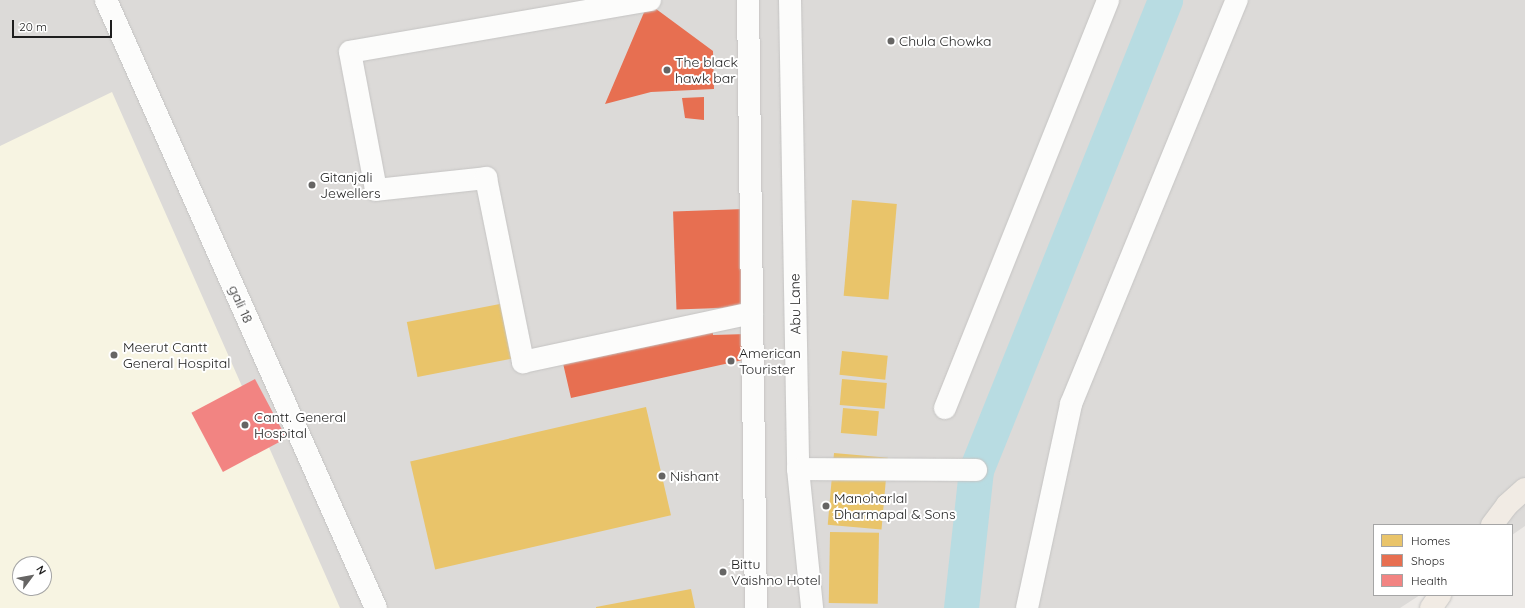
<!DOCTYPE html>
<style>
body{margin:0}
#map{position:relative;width:1525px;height:608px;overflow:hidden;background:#edeae7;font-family:Quicksand,sans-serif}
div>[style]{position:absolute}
.residential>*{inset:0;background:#dcdad8}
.education>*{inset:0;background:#f7f4e2}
.homes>*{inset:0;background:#e9c46a;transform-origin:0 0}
.shops>*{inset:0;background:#e76f51;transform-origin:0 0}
.health>*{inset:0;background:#f28482;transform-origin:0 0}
.canal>*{height:35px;margin:-17.5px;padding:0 17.5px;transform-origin:17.5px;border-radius:17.5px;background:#b8dce2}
.roads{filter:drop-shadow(0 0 1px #c5c4c3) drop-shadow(0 0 1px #c5c4c3)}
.minor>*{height:22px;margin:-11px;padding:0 11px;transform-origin:11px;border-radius:11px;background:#fcfcfb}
.major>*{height:22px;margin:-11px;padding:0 11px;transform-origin:11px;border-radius:11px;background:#f1ebe4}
.dots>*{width:11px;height:11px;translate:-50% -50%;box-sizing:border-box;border:2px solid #fff;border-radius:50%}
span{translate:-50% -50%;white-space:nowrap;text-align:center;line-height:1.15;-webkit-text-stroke:4px #fff;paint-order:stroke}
.poi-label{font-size:14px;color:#1e1e1e}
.left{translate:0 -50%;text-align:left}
.street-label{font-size:14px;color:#1e1e1e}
.legend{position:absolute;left:1373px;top:524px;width:140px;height:72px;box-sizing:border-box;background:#fff;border:1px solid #a5a5a5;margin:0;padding:5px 7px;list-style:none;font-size:12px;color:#1e1e1e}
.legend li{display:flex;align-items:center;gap:8px;height:20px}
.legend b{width:20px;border:1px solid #a5a5a5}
.north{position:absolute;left:12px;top:556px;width:40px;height:40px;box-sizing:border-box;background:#fff;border:1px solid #a5a5a5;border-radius:50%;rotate:58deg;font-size:11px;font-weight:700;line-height:16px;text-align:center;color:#1e1e1e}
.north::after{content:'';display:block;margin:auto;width:14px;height:18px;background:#666564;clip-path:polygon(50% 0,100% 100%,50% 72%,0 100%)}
.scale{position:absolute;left:12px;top:20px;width:100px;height:18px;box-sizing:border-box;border:2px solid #1e1e1e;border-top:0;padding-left:5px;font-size:12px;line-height:14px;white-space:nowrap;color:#1e1e1e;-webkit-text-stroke:3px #fff;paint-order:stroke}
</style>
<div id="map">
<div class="residential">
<div style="clip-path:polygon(evenodd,0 0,1525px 0,1525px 526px,1512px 535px,1512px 525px,1374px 525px,1374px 595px,1420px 595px,1400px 608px,0 608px,0 0,20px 564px,44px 564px,44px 588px,20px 588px,20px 564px)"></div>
</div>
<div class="education">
<div style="clip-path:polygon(evenodd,112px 92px,340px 608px,0 608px,0 146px,112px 92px,20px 564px,44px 564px,44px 588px,20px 588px,20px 564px)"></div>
</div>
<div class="homes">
<div style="left:852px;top:200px;width:45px;height:96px;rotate:5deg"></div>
<div style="left:505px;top:303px;width:56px;height:100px;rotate:79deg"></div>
<div style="left:842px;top:351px;width:46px;height:24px;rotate:6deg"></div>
<div style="left:842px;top:379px;width:45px;height:26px;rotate:5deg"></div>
<div style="left:646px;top:407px;width:111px;height:242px;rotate:77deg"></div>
<div style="left:843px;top:408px;width:36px;height:25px;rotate:5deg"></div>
<div style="left:834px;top:453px;width:54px;height:72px;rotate:5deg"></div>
<div style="left:830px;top:532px;width:49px;height:71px;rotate:1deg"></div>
<div style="clip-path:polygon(691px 589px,695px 608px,596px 608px,596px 607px)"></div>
</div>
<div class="shops">
<div style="clip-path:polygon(648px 3px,713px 51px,714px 89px,651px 92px,605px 104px)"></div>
<div style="clip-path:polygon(704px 97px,704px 120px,685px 118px,682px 98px)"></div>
<div style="left:745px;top:209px;width:98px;height:72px;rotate:88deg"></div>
<div style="clip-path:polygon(713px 324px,713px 335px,747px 334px,752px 358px,571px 398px,562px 359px)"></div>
</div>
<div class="health">
<div style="left:255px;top:379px;width:67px;height:72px;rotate:62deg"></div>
</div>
<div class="canal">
<div style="left:961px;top:608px;width:139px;rotate:-83.8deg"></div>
<div style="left:976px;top:470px;width:507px;rotate:-68.09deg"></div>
</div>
<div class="roads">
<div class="minor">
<div style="left:106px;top:0;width:665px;rotate:66.06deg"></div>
<div style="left:650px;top:0;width:304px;rotate:170.2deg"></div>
<div style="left:350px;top:52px;width:140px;rotate:79.3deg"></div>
<div style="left:376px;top:190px;width:111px;rotate:-6.2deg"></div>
<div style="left:486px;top:178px;width:188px;rotate:78.6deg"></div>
<div style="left:523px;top:362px;width:234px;rotate:-12.1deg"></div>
<div style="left:748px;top:0;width:608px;rotate:89.25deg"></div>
<div style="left:790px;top:0;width:469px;rotate:89deg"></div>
<div style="left:798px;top:469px;width:140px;rotate:84.2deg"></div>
<div style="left:945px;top:408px;width:439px;rotate:-68.2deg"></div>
<div style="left:798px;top:469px;width:178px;rotate:0.3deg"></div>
<div style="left:1027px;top:608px;width:209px;rotate:-77.8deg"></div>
<div style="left:1071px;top:404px;width:437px;rotate:-67.7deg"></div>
</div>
<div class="major">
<div style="left:1492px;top:525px;width:25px;rotate:-53deg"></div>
<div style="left:1507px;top:505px;width:24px;rotate:-42deg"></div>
<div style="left:1431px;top:608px;width:16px;rotate:-55deg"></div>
</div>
</div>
<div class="dots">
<div style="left:891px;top:41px;background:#666564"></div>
<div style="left:667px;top:70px;background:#666564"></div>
<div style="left:312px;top:185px;background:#666564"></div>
<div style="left:114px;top:355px;background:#666564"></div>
<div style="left:731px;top:361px;background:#666564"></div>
<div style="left:245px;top:425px;background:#666564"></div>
<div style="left:662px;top:476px;background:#666564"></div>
<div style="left:826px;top:506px;background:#666564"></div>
<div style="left:723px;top:572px;background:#666564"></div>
</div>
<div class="poi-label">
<span class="left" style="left:899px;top:41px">Chula Chowka</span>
<span class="left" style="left:675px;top:70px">The black<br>hawk bar</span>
<span class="left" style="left:320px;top:185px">Gitanjali<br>Jewellers</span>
<span class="left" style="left:123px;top:355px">Meerut Cantt<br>General Hospital</span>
<span class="left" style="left:739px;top:361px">American<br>Tourister</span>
<span class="left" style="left:254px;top:425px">Cantt. General<br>Hospital</span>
<span class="left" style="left:670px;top:476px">Nishant</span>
<span class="left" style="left:834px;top:506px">Manoharlal<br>Dharmapal &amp; Sons</span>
<span class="left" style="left:731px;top:572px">Bittu<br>Vaishno Hotel</span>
</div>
<div class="street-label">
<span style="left:241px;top:304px;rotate:66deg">gali 18</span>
<span style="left:795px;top:304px;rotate:-91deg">Abu Lane</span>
</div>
<ul class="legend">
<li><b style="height:11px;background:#e9c46a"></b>Homes</li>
<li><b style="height:11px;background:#e76f51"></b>Shops</li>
<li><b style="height:11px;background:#f28482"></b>Health</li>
</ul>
<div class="north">N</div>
<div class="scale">20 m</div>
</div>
